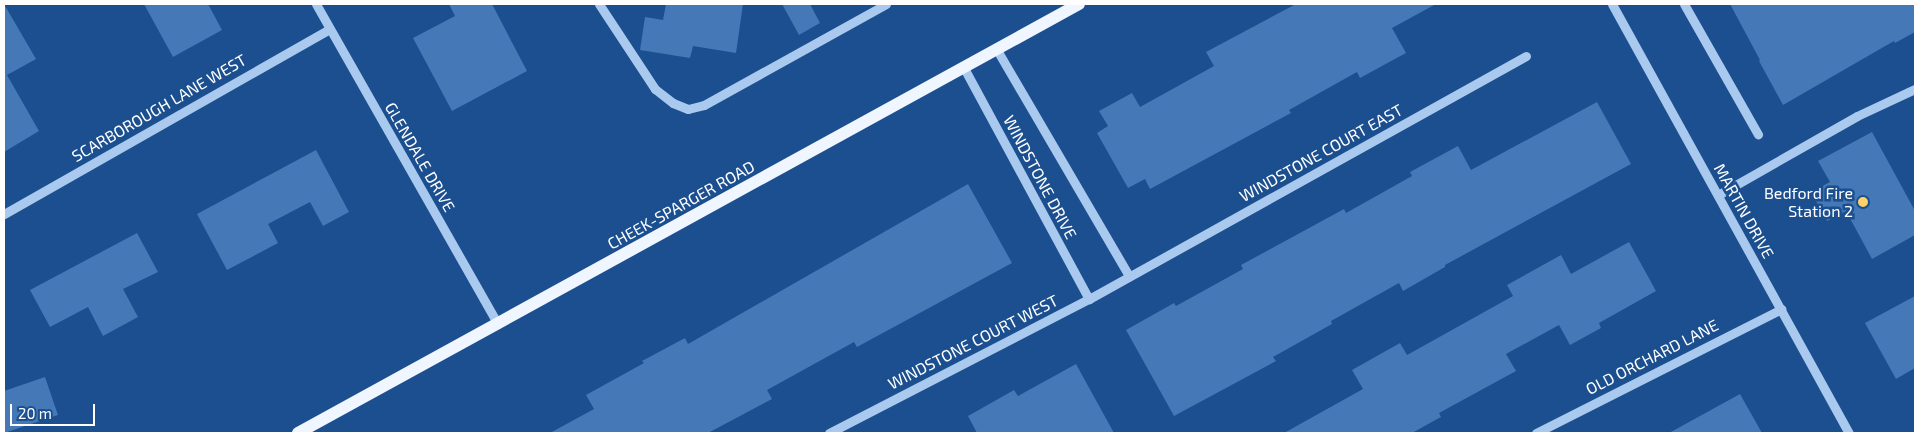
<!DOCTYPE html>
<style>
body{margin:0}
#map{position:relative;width:1919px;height:437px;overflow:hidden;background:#1b4f8f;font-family:"Exo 2",sans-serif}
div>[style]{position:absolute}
.building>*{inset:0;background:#4478b7}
.minor>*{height:9px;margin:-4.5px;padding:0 4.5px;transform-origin:4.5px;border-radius:4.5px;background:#a9c9ee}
.major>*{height:12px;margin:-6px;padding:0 6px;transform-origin:6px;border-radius:6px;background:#f0f6ff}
.dots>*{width:14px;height:14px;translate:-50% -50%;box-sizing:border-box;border:2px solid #1b4f8f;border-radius:50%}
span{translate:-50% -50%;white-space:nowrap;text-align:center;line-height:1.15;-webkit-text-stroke:5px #1b4f8f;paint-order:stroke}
.street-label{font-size:16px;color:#fff}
.poi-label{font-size:16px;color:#fff}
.right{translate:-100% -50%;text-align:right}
.frame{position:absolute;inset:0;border:5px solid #fff;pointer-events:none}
.scale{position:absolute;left:10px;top:404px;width:85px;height:22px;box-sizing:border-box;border:2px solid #fff;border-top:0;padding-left:6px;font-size:15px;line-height:18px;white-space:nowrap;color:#fff;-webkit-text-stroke:4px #1b4f8f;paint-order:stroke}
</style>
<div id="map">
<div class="building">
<div style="clip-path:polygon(4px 4px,36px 59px,7px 75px,39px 131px,4px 152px)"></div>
<div style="clip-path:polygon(144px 4px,208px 4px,222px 30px,173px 57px)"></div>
<div style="clip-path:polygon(449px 4px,492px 4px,527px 71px,452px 111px,413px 38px,455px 16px)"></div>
<div style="clip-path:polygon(666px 4px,743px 4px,736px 53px,693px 46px,690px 58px,640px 50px,645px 17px,663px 20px)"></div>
<div style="clip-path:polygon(782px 4px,810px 4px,820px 23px,799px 35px)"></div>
<div style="clip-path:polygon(1296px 4px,1436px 4px,1392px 28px,1406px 53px,1360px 78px,1357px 72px,1289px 110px,1291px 113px,1150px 189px,1145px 179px,1128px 188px,1097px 133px,1108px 126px,1099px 111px,1132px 93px,1140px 107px,1214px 66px,1206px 52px)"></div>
<div style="clip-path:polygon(1730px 4px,1915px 4px,1915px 32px,1895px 43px,1894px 41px,1783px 105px,1759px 61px,1760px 60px)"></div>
<div style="clip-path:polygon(1597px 102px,1631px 164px,1445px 265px,1445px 267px,1403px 291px,1399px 283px,1331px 321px,1332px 324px,1273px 357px,1276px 361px,1174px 416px,1126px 330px,1174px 303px,1176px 306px,1243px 269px,1241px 265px,1344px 209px,1346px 213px,1412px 176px,1410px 172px,1458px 146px,1471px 170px)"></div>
<div style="clip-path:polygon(1872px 132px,1915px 211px,1915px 235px,1872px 259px,1846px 211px,1827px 221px,1811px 192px,1830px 182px,1818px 161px)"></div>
<div style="clip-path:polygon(316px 150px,349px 212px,323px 226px,310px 202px,268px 224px,278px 243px,227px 270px,197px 214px)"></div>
<div style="clip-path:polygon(968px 184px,1012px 263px,857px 347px,854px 342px,767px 390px,772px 399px,708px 433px,550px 433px,594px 409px,586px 395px,644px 363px,642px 361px,685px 338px,688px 344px)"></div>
<div style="clip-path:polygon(137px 233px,158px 272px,123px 289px,138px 317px,103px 336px,88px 307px,50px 327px,30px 290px)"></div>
<div style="clip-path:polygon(1629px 242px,1656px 291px,1599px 323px,1601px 328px,1570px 345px,1559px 325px,1506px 354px,1516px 371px,1439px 413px,1441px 417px,1412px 433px,1284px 433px,1363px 389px,1352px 370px,1400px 343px,1407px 355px,1513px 296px,1507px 285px,1561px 255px,1571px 274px)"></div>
<div style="clip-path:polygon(1915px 296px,1915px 368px,1896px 379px,1865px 323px)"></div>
<div style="clip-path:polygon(1076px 364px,1114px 433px,977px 433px,968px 416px,1014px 390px,1018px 396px)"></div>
<div style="clip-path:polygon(45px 377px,58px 415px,4px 433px,4px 391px)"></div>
<div style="clip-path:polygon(1740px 394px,1762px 433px,1669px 433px)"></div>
</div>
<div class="minor">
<div style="left:316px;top:4px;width:368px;rotate:60.4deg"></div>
<div style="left:599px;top:4px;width:102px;rotate:56.6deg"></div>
<div style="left:655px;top:89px;width:23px;rotate:38deg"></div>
<div style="left:673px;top:103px;width:16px;rotate:22deg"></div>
<div style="left:688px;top:109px;width:16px;rotate:-14deg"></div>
<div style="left:704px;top:105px;width:208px;rotate:-29deg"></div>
<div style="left:1612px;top:4px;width:490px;rotate:61.1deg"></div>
<div style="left:1684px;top:4px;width:150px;rotate:60.4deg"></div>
<div style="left:997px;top:50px;width:262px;rotate:59.7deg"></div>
<div style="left:964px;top:68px;width:263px;rotate:61.6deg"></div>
<div style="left:1718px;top:195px;width:160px;rotate:-29.6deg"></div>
<div style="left:1857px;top:116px;width:64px;rotate:-25deg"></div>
<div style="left:4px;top:214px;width:374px;rotate:-29.6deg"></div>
<div style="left:829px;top:433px;width:292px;rotate:-27.3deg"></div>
<div style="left:1089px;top:299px;width:500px;rotate:-29.08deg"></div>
<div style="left:1536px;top:433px;width:275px;rotate:-26.8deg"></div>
</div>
<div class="major">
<div style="left:298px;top:433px;width:891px;rotate:-28.78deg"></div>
</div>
<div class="dots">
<div style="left:1863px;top:202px;background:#ffd166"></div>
</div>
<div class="street-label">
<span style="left:159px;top:108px;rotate:-30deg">SCARBOROUGH LANE WEST</span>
<span style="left:1321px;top:153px;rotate:-29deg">WINDSTONE COURT EAST</span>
<span style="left:420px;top:157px;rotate:60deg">GLENDALE DRIVE</span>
<span style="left:1040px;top:177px;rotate:62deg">WINDSTONE DRIVE</span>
<span style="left:681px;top:205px;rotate:-29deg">CHEEK-SPARGER ROAD</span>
<span style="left:1744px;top:211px;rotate:61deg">MARTIN DRIVE</span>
<span style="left:973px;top:342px;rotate:-27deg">WINDSTONE COURT WEST</span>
<span style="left:1652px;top:357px;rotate:-27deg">OLD ORCHARD LANE</span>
</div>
<div class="poi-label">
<span class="right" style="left:1853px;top:202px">Bedford Fire<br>Station 2</span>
</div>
<div class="frame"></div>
<div class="scale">20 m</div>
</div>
